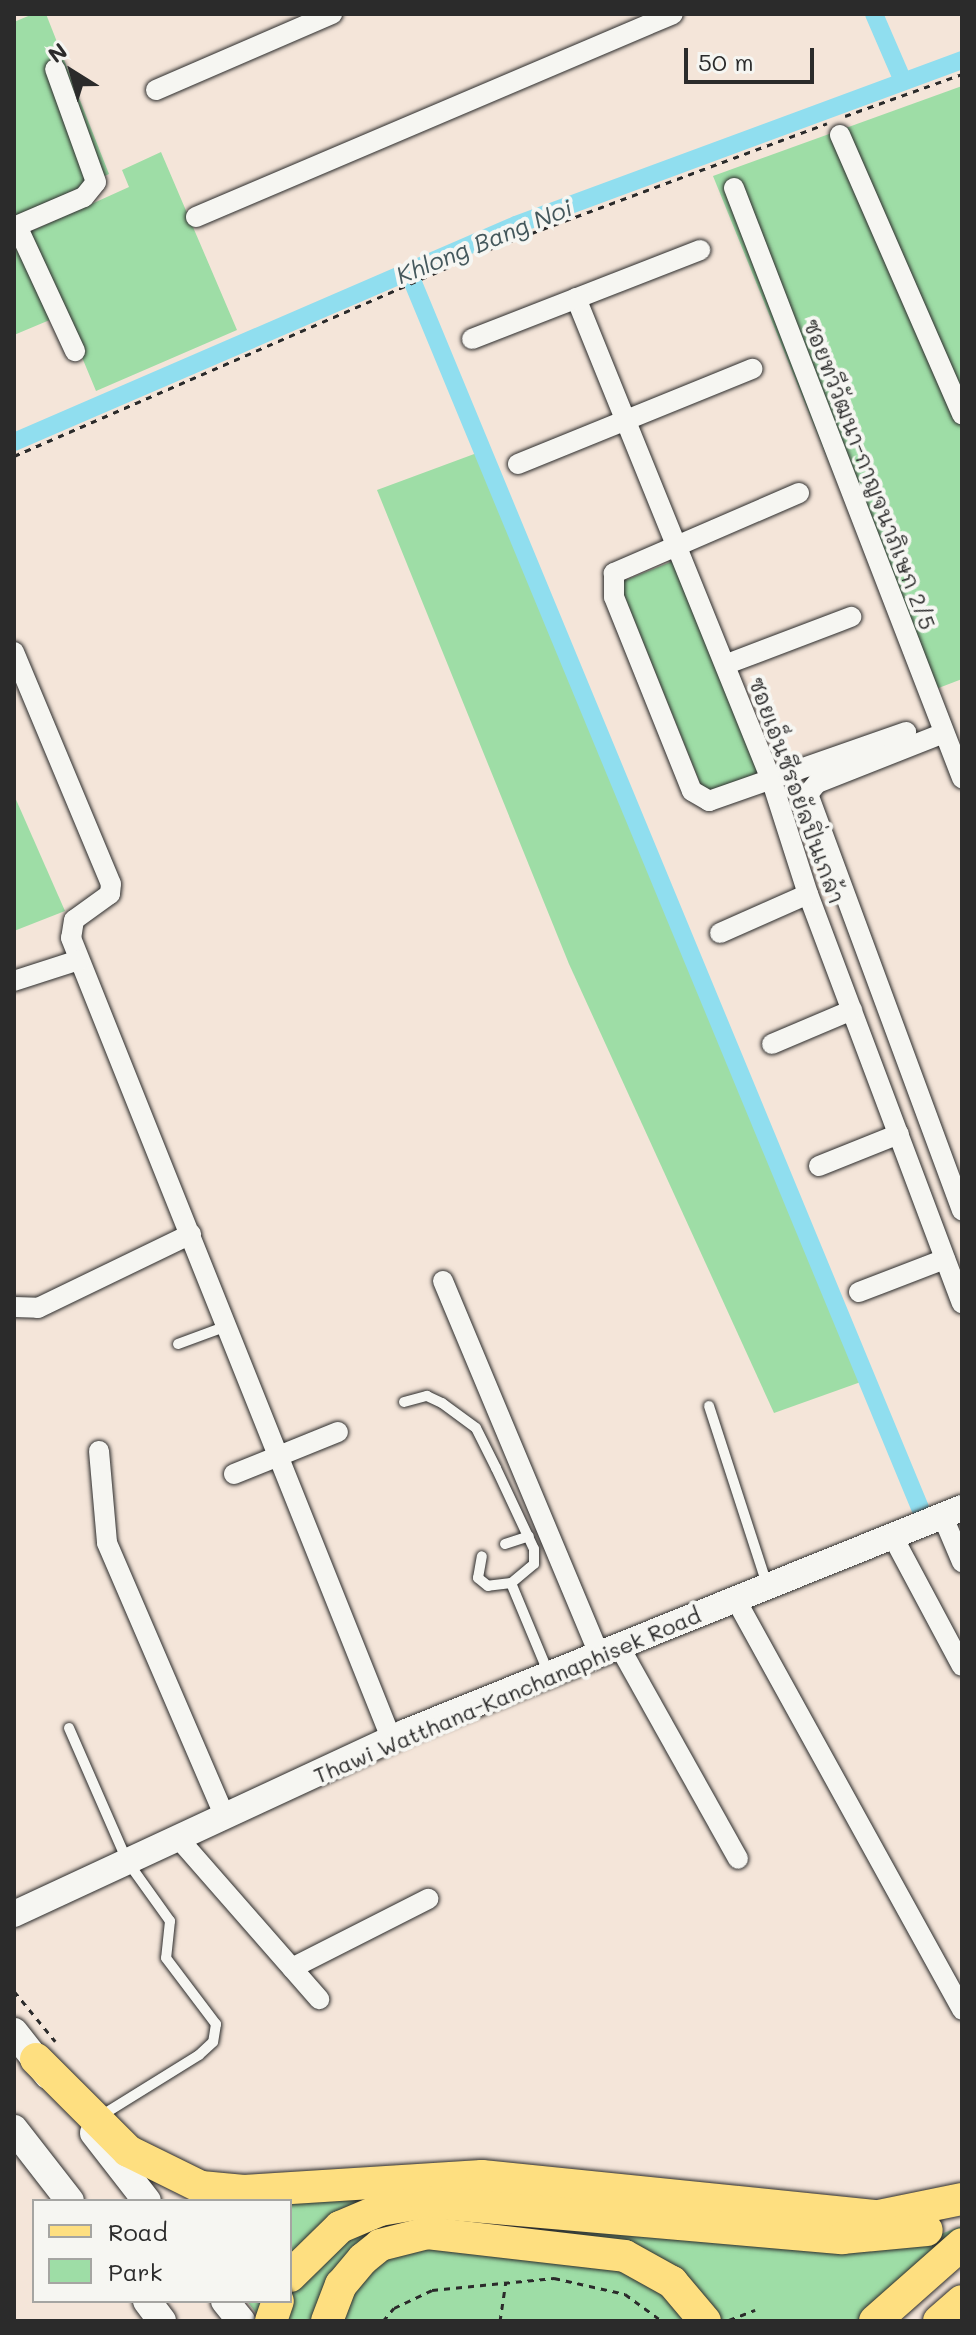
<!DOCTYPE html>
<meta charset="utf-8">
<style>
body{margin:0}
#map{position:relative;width:976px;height:2335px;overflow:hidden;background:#f4e5d9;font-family:Mali,"Playpen Sans Thai",sans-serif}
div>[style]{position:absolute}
.green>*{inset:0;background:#9edda6;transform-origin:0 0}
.canal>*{height:18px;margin:-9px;padding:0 9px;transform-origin:9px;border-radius:9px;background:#90deef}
.path>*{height:3px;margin-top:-1.5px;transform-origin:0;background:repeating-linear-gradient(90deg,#2b2b2b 0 6px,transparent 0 12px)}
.roads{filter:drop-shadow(0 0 2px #2b2b2b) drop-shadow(0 0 2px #2b2b2b)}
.service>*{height:10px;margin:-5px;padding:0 5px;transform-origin:5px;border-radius:5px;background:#f6f6f2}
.minor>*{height:20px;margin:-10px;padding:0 10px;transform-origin:10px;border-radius:10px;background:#f6f6f2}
.tertiary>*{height:26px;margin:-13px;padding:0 13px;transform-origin:13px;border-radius:13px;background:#f6f6f2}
.secondary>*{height:28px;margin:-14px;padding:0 14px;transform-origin:14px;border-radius:14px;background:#f6f6f2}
.primary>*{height:32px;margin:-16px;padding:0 16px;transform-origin:16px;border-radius:16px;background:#fedf80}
.bridges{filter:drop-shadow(0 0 2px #2b2b2b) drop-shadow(0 0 2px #2b2b2b)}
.primary-bridge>*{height:32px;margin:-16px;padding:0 16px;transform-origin:16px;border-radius:16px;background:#fedf80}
span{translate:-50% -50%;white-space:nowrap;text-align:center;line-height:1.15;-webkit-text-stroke:8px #f6f6f2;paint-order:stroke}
.street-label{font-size:22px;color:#2b2b2b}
.water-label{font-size:24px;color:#44585c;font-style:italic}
.frame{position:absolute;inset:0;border:16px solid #2b2b2b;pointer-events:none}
.legend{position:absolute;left:32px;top:2199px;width:260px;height:104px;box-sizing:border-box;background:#f6f6f2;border:2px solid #a5a5a2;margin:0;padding:10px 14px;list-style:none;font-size:24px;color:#2b2b2b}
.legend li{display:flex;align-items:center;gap:16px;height:40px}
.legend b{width:40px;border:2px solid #a5a5a2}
.north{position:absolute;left:32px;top:32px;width:80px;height:80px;-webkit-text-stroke:6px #f6f6f2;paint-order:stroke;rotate:323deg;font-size:22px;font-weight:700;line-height:32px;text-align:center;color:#2b2b2b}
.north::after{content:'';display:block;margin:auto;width:28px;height:36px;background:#2b2b2b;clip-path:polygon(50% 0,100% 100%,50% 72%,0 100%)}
.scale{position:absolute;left:684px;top:48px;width:130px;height:36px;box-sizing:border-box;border:4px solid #2b2b2b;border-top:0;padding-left:10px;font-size:24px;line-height:28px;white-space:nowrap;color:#2b2b2b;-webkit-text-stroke:6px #f6f6f2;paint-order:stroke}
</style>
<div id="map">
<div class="green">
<div style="clip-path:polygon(33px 14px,46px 14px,109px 174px,14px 218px,14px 22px)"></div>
<div style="clip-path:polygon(962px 86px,962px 679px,923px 694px,713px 176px)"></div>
<div style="clip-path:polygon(161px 152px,237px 330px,96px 391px,64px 314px,14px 335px,14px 239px,129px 187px,122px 170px)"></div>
<div style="clip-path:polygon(485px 450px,872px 1378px,774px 1413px,569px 964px,377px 490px)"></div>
<div style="left:673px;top:561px;width:228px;height:58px;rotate:68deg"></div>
<div style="clip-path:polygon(14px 795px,65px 911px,14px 931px)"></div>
<div style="clip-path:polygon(420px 2189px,922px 2241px,962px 2226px,962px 2233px,865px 2321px,262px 2321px,247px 2301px,290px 2301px,290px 2201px)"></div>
</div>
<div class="canal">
<div style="left:874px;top:14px;width:73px;rotate:66.6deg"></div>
<div style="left:409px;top:273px;width:1337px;rotate:67.52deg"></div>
<div style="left:14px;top:442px;width:547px;rotate:-23.38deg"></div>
<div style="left:516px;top:225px;width:476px;rotate:-20.3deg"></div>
</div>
<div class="path">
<div style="left:845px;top:116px;width:124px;rotate:-19.7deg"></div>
<div style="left:14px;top:456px;width:527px;rotate:-23.5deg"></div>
<div style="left:497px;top:246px;width:352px;rotate:-20.4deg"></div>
<div style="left:14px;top:1991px;width:65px;rotate:50.6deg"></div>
<div style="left:729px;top:2320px;width:28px;rotate:-21deg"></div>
<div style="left:383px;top:2321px;width:17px;rotate:-50deg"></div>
<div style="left:394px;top:2308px;width:42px;rotate:-25.3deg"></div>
<div style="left:432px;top:2290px;width:123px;rotate:-5.6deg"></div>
<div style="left:554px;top:2278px;width:73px;rotate:12.7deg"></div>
<div style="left:625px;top:2294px;width:46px;rotate:36.1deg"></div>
<div style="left:500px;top:2321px;width:40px;rotate:-81.5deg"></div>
</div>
<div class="roads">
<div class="service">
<div style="left:178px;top:1344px;width:52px;rotate:-20.2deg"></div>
<div style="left:404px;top:1402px;width:24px;rotate:-15deg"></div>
<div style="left:427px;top:1396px;width:17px;rotate:25deg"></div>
<div style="left:442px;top:1403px;width:42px;rotate:36.3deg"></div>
<div style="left:476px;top:1428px;width:45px;rotate:63.4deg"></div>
<div style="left:496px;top:1468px;width:89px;rotate:64.9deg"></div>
<div style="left:534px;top:1549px;width:15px;rotate:90deg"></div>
<div style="left:534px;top:1564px;width:30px;rotate:140deg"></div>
<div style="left:511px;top:1583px;width:23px;rotate:173deg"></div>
<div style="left:488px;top:1586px;width:13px;rotate:-141deg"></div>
<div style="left:478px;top:1578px;width:22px;rotate:-80deg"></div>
<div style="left:709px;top:1406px;width:188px;rotate:72deg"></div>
<div style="left:505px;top:1544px;width:25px;rotate:-18deg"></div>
<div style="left:511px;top:1583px;width:96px;rotate:67.4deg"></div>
<div style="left:69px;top:1728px;width:145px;rotate:66.4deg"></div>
<div style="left:127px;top:1861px;width:74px;rotate:54.4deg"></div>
<div style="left:170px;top:1921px;width:37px;rotate:96deg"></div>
<div style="left:166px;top:1958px;width:83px;rotate:52.9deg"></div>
<div style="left:216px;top:2024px;width:18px;rotate:99deg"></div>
<div style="left:213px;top:2042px;width:19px;rotate:137deg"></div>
<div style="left:199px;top:2055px;width:118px;rotate:148.2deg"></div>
</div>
<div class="minor">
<div style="left:156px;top:90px;width:192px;rotate:-23.4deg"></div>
<div style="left:840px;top:135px;width:305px;rotate:66.4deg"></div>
<div style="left:734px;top:188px;width:633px;rotate:68.87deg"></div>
<div style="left:196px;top:217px;width:518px;rotate:-23.05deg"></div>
<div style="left:17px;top:226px;width:138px;rotate:65.1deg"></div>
<div style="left:14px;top:227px;width:76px;rotate:-23.2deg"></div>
<div style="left:84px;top:197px;width:19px;rotate:-51deg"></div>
<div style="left:96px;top:182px;width:120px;rotate:-109.9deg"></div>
<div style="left:576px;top:298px;width:522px;rotate:67.95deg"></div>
<div style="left:772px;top:782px;width:118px;rotate:72.2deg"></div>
<div style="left:808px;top:894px;width:437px;rotate:69.4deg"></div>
<div style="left:472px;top:339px;width:245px;rotate:-21.3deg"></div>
<div style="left:518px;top:464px;width:253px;rotate:-22.1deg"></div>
<div style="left:799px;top:493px;width:202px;rotate:156.6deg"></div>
<div style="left:614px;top:573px;width:24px;rotate:90deg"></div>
<div style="left:614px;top:597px;width:209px;rotate:68.1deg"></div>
<div style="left:692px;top:791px;width:20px;rotate:30deg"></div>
<div style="left:709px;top:801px;width:209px;rotate:-19.3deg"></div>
<div style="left:14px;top:652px;width:251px;rotate:67.3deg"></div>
<div style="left:111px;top:884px;width:10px;rotate:96deg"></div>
<div style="left:110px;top:894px;width:44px;rotate:144.2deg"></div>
<div style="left:74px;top:920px;width:18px;rotate:99deg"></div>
<div style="left:71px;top:938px;width:862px;rotate:68.2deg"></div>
<div style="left:727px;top:664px;width:133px;rotate:-20.8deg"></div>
<div style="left:944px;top:733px;width:136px;rotate:158.5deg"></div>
<div style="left:817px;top:783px;width:14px;rotate:129deg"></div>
<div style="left:808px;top:794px;width:444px;rotate:69.7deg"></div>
<div style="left:720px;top:933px;width:96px;rotate:-23.9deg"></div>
<div style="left:14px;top:981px;width:68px;rotate:-17.9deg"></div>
<div style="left:772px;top:1044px;width:87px;rotate:-23deg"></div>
<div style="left:819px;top:1166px;width:86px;rotate:-21.8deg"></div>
<div style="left:443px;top:1281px;width:402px;rotate:67.3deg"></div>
<div style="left:859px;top:1292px;width:92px;rotate:-21deg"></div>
<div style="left:14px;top:1307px;width:24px;rotate:2deg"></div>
<div style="left:38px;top:1308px;width:170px;rotate:-25.8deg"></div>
<div style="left:99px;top:1451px;width:92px;rotate:85deg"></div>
<div style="left:107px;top:1543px;width:298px;rotate:66.7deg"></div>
<div style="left:234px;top:1474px;width:112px;rotate:-22deg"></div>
<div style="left:943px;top:1517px;width:49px;rotate:67.1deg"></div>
<div style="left:893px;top:1537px;width:146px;rotate:61.9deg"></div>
<div style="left:736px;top:1600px;width:468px;rotate:61.1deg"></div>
<div style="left:618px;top:1644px;width:246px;rotate:60.8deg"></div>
<div style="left:179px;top:1839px;width:213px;rotate:48.8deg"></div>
<div style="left:292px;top:1968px;width:153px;rotate:-26.9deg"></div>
</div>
<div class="tertiary">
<div style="left:14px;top:1914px;width:432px;rotate:-24.9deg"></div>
<div style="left:406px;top:1732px;width:599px;rotate:-21.94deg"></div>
</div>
<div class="secondary">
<div style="left:14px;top:2032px;width:55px;rotate:51.7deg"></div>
<div style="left:14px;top:2129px;width:91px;rotate:52.1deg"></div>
<div style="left:94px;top:2133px;width:86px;rotate:52.1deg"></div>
<div style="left:147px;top:2301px;width:25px;rotate:53deg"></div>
<div style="left:225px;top:2301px;width:26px;rotate:51deg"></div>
</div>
<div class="primary">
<div style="left:36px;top:2059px;width:130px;rotate:45deg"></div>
<div style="left:128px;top:2151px;width:81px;rotate:26.3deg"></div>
<div style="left:201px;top:2187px;width:43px;rotate:5.3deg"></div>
<div style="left:244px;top:2191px;width:238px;rotate:-3.6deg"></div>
<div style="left:482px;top:2176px;width:399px;rotate:5.8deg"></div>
<div style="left:879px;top:2216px;width:85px;rotate:-11.6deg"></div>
<div style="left:290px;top:2276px;width:70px;rotate:-44.4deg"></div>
<div style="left:340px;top:2227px;width:43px;rotate:-23deg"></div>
<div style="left:380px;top:2210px;width:48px;rotate:-9.7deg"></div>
<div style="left:427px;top:2202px;width:417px;rotate:5deg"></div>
<div style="left:842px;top:2238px;width:85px;rotate:-5.4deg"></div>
<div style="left:327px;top:2321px;width:39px;rotate:-69deg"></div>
<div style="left:341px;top:2285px;width:34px;rotate:-50deg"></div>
<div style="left:363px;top:2259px;width:22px;rotate:-39deg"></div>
<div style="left:380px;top:2245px;width:49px;rotate:-14.3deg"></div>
<div style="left:427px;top:2233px;width:199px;rotate:6.6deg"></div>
<div style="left:625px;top:2256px;width:54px;rotate:29deg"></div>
<div style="left:672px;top:2282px;width:51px;rotate:49.8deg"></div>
<div style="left:875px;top:2321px;width:116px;rotate:-41.5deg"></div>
<div style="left:939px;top:2321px;width:30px;rotate:-41deg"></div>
</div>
</div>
<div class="bridges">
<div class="primary-bridge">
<div style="left:271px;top:2321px;width:21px;rotate:-71deg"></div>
</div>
</div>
<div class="street-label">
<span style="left:870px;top:474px;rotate:69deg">ซอยทวีวัฒนา-กาญจนาภิเษก 2/5</span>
<span style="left:797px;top:790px;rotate:70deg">ซอยเอ็นซีรอยัลปิ่นเกล้า</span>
<span style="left:507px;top:1695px;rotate:-23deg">Thawi Watthana-Kanchanaphisek Road</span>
</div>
<div class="water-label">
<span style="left:484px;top:241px;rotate:-22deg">Khlong Bang Noi</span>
</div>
<div class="frame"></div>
<ul class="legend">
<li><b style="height:10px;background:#fedf80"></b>Road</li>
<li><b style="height:22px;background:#9edda6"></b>Park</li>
</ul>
<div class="north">N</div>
<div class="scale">50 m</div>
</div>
